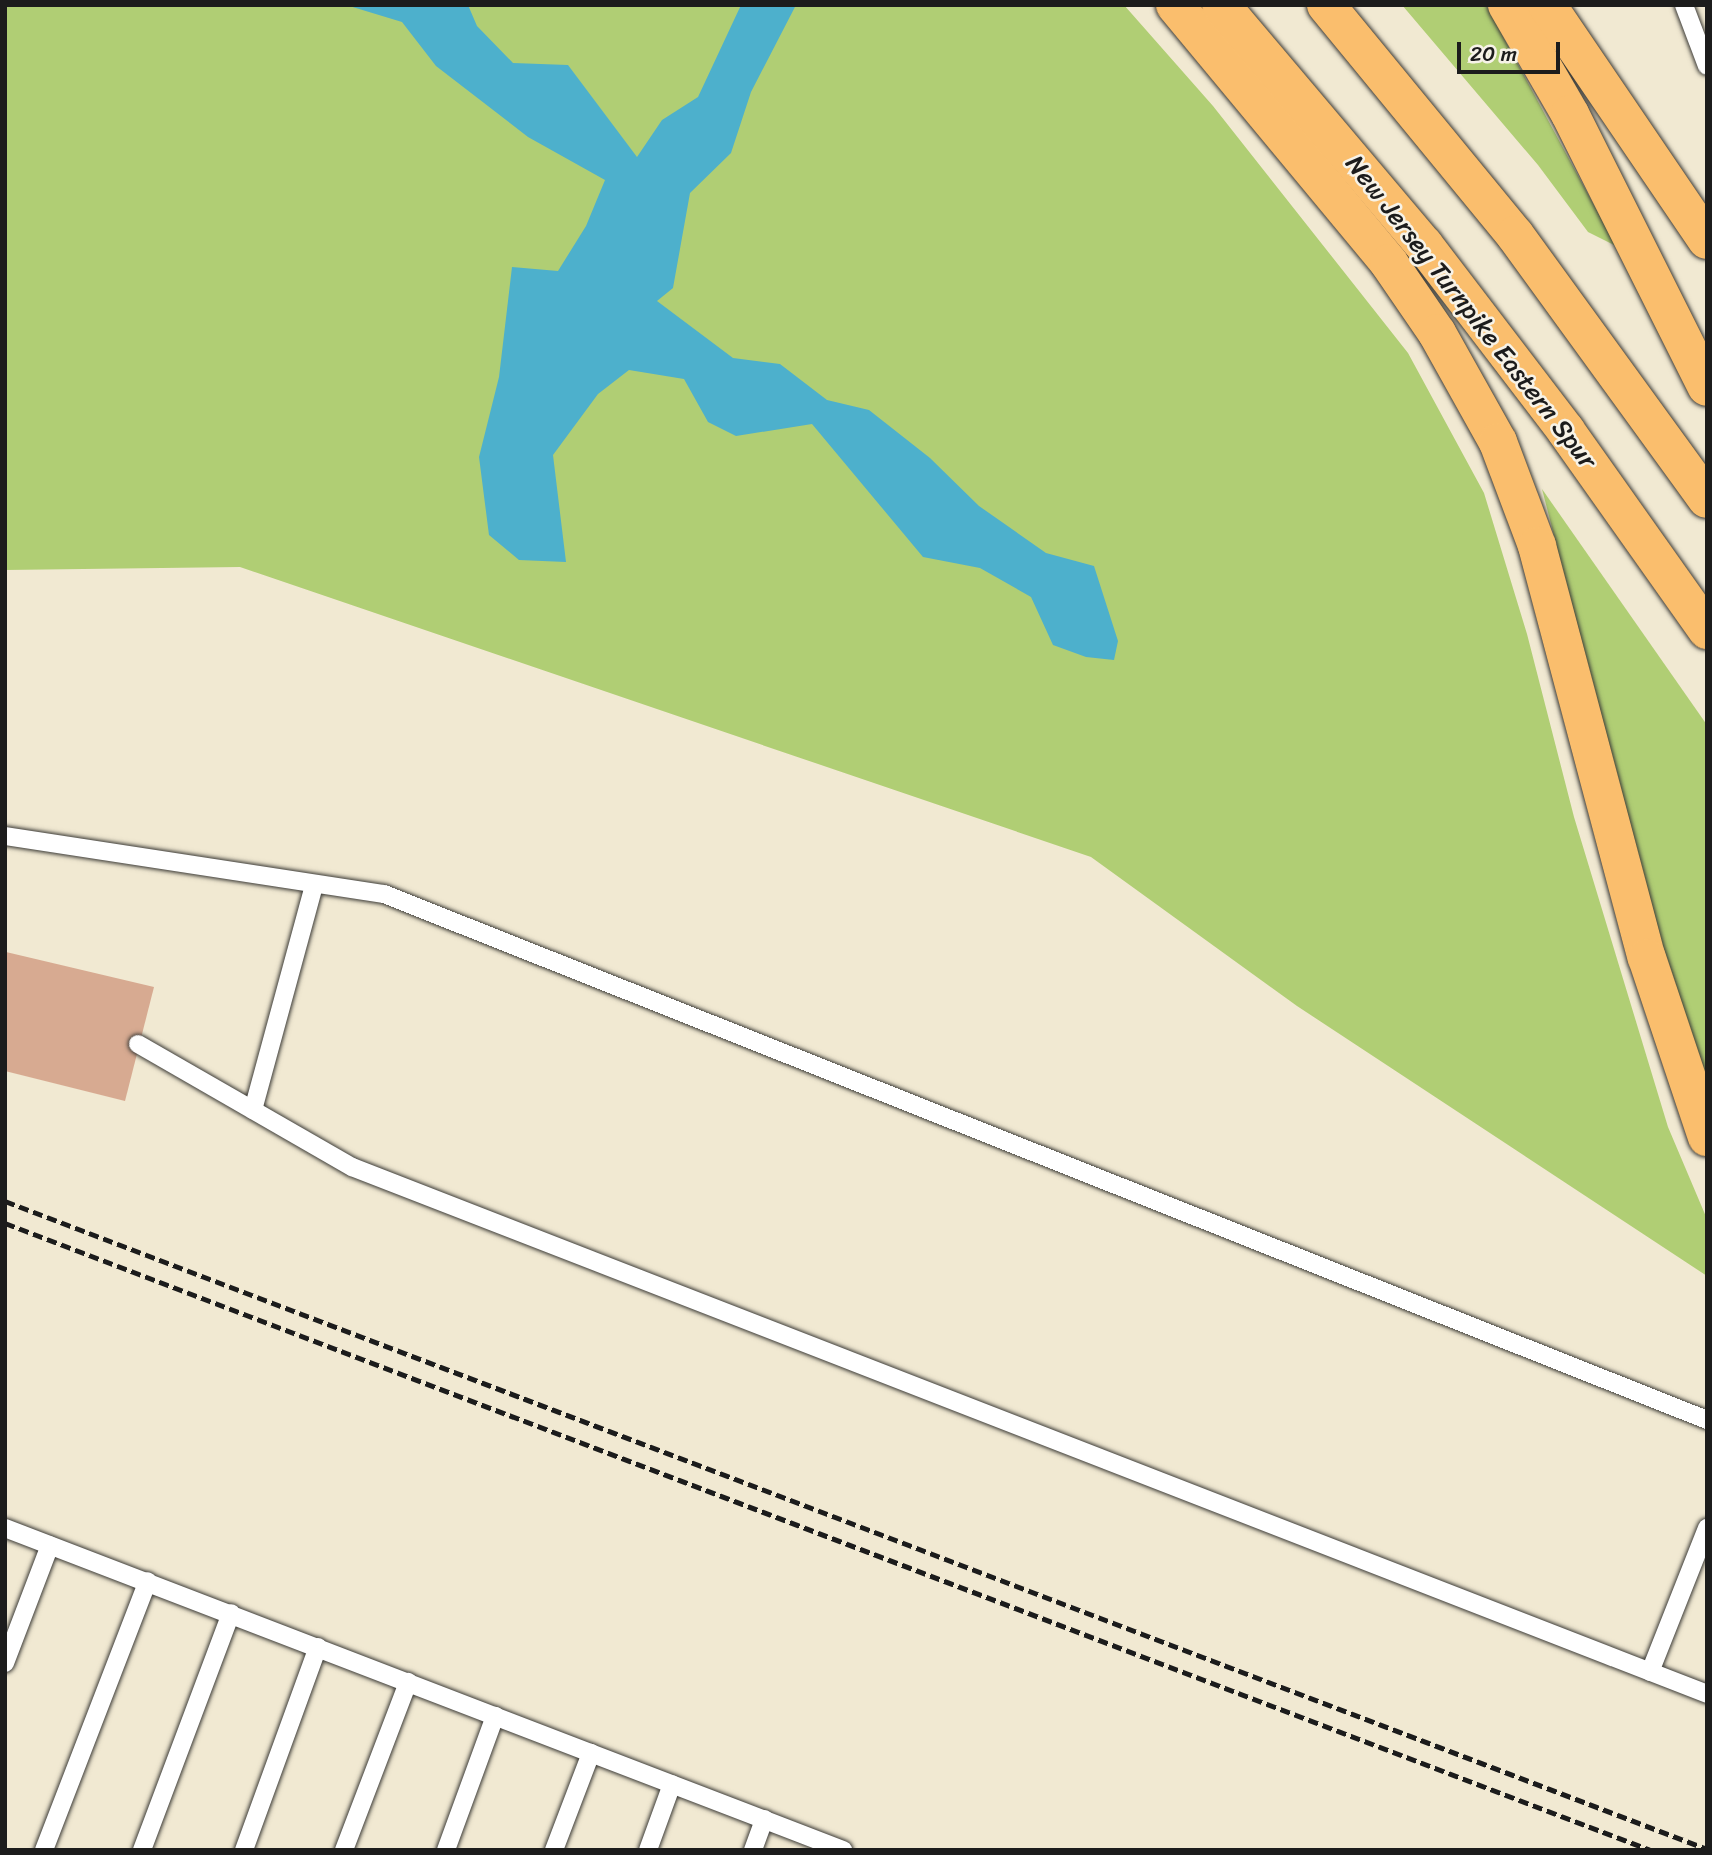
<!DOCTYPE html>
<style>
body{margin:0}
#map{position:relative;width:1712px;height:1855px;overflow:hidden;background:#f1e9d2;font-family:Sriracha,sans-serif}
div>[style]{position:absolute}
.green>*{inset:0;background:#b0ce74}
.water>*{inset:0;background:#4db0cc}
.building>*{inset:0;background:#d7aa91}
.roads{filter:drop-shadow(0 0 2px #3c3b37) drop-shadow(0 0 2px #3c3b37)}
.service>*{height:18px;margin:-9px;padding:0 9px;transform-origin:9px;border-radius:9px;background:#fff}
.motorway>*{height:38px;margin:-19px;padding:0 19px;transform-origin:19px;border-radius:19px;background:#fabe6d}
.rail>*{height:5px;margin-top:-2.5px;transform-origin:0;background:repeating-linear-gradient(90deg,#1c1c1c 0 10px,transparent 0 15px)}
span{translate:-50% -50%;white-space:nowrap;text-align:center;line-height:1.15;-webkit-text-stroke:5px #f7f3e8;paint-order:stroke}
.street-label{font-size:26px;color:#1c1c1c}
.frame{position:absolute;inset:0;border:7px solid #1c1c1c;pointer-events:none}
.scale{position:absolute;left:1457px;top:42px;width:103px;height:32px;box-sizing:border-box;border:4px solid #1c1c1c;border-top:0;padding-left:9px;font-size:21px;line-height:24px;white-space:nowrap;color:#1c1c1c;-webkit-text-stroke:5px #f7f3e8;paint-order:stroke}
</style>
<div id="map">
<div class="green">
<div style="clip-path:polygon(5px 5px,1124px 5px,1213px 106px,1408px 353px,1484px 493px,1527px 634px,1574px 817px,1668px 1127px,1707px 1219px,1707px 1276px,1297px 1006px,1091px 857px,240px 567px,5px 570px)"></div>
<div style="clip-path:polygon(1402px 5px,1486px 5px,1616px 246px,1588px 232px,1538px 165px)"></div>
<div style="clip-path:polygon(1542px 489px,1707px 725px,1707px 1081px,1655px 926px)"></div>
</div>
<div class="water">
<div style="clip-path:polygon(346px 5px,468px 5px,477px 26px,513px 63px,568px 65px,637px 157px,662px 120px,698px 97px,741px 5px,796px 5px,751px 92px,731px 153px,690px 193px,673px 288px,657px 301px,733px 358px,780px 364px,827px 400px,869px 410px,930px 458px,979px 506px,1046px 553px,1094px 566px,1118px 641px,1114px 660px,1086px 657px,1053px 645px,1031px 597px,980px 568px,923px 557px,812px 424px,736px 436px,708px 422px,684px 379px,629px 370px,598px 394px,553px 455px,566px 562px,519px 560px,489px 535px,479px 457px,499px 377px,512px 267px,558px 271px,586px 226px,605px 180px,528px 137px,436px 66px,402px 22px)"></div>
</div>
<div class="building">
<div style="clip-path:polygon(6px 952px,154px 987px,125px 1101px,5px 1071px)"></div>
</div>
<div class="roads">
<div class="service">
<div style="left:1684px;top:5px;width:65px;rotate:69.3deg"></div>
<div style="left:5px;top:836px;width:383px;rotate:8.7deg"></div>
<div style="left:384px;top:894px;width:1424px;rotate:21.68deg"></div>
<div style="left:138px;top:1044px;width:247px;rotate:29.9deg"></div>
<div style="left:352px;top:1167px;width:1454px;rotate:21.25deg"></div>
<div style="left:253px;top:1110px;width:233px;rotate:-74.8deg"></div>
<div style="left:5px;top:1528px;width:898px;rotate:21.02deg"></div>
<div style="left:5px;top:1663px;width:126px;rotate:-69.1deg"></div>
<div style="left:1650px;top:1672px;width:155px;rotate:-68.4deg"></div>
<div style="left:44px;top:1850px;width:288px;rotate:-68.9deg"></div>
<div style="left:142px;top:1850px;width:253px;rotate:-69.4deg"></div>
<div style="left:244px;top:1850px;width:216px;rotate:-70deg"></div>
<div style="left:344px;top:1850px;width:180px;rotate:-69.1deg"></div>
<div style="left:446px;top:1850px;width:143px;rotate:-69.9deg"></div>
<div style="left:554px;top:1850px;width:104px;rotate:-69.1deg"></div>
<div style="left:648px;top:1850px;width:70px;rotate:-70deg"></div>
<div style="left:753px;top:1850px;width:33px;rotate:-70deg"></div>
</div>
<div class="motorway">
<div style="left:1175px;top:5px;width:335px;rotate:50.3deg"></div>
<div style="left:1389px;top:263px;width:85px;rotate:55.6deg"></div>
<div style="left:1437px;top:333px;width:125px;rotate:60.8deg"></div>
<div style="left:1498px;top:442px;width:111px;rotate:69.4deg"></div>
<div style="left:1537px;top:546px;width:426px;rotate:75.1deg"></div>
<div style="left:1647px;top:958px;width:189px;rotate:71.5deg"></div>
<div style="left:1221px;top:5px;width:314px;rotate:49.8deg"></div>
<div style="left:1424px;top:245px;width:234px;rotate:52.6deg"></div>
<div style="left:1566px;top:431px;width:244px;rotate:54.7deg"></div>
<div style="left:1326px;top:5px;width:298px;rotate:50.6deg"></div>
<div style="left:1515px;top:235px;width:326px;rotate:54deg"></div>
<div style="left:1507px;top:5px;width:126px;rotate:60deg"></div>
<div style="left:1570px;top:114px;width:305px;rotate:63.4deg"></div>
<div style="left:1547px;top:5px;width:284px;rotate:55.8deg"></div>
</div>
</div>
<div class="rail">
<div style="left:5px;top:1201px;width:1821px;rotate:20.84deg"></div>
<div style="left:5px;top:1223px;width:1760px;rotate:20.86deg"></div>
</div>
<div class="street-label">
<span style="left:1471px;top:312px;rotate:52deg">New Jersey Turnpike Eastern Spur</span>
</div>
<div class="frame"></div>
<div class="scale">20 m</div>
</div>
